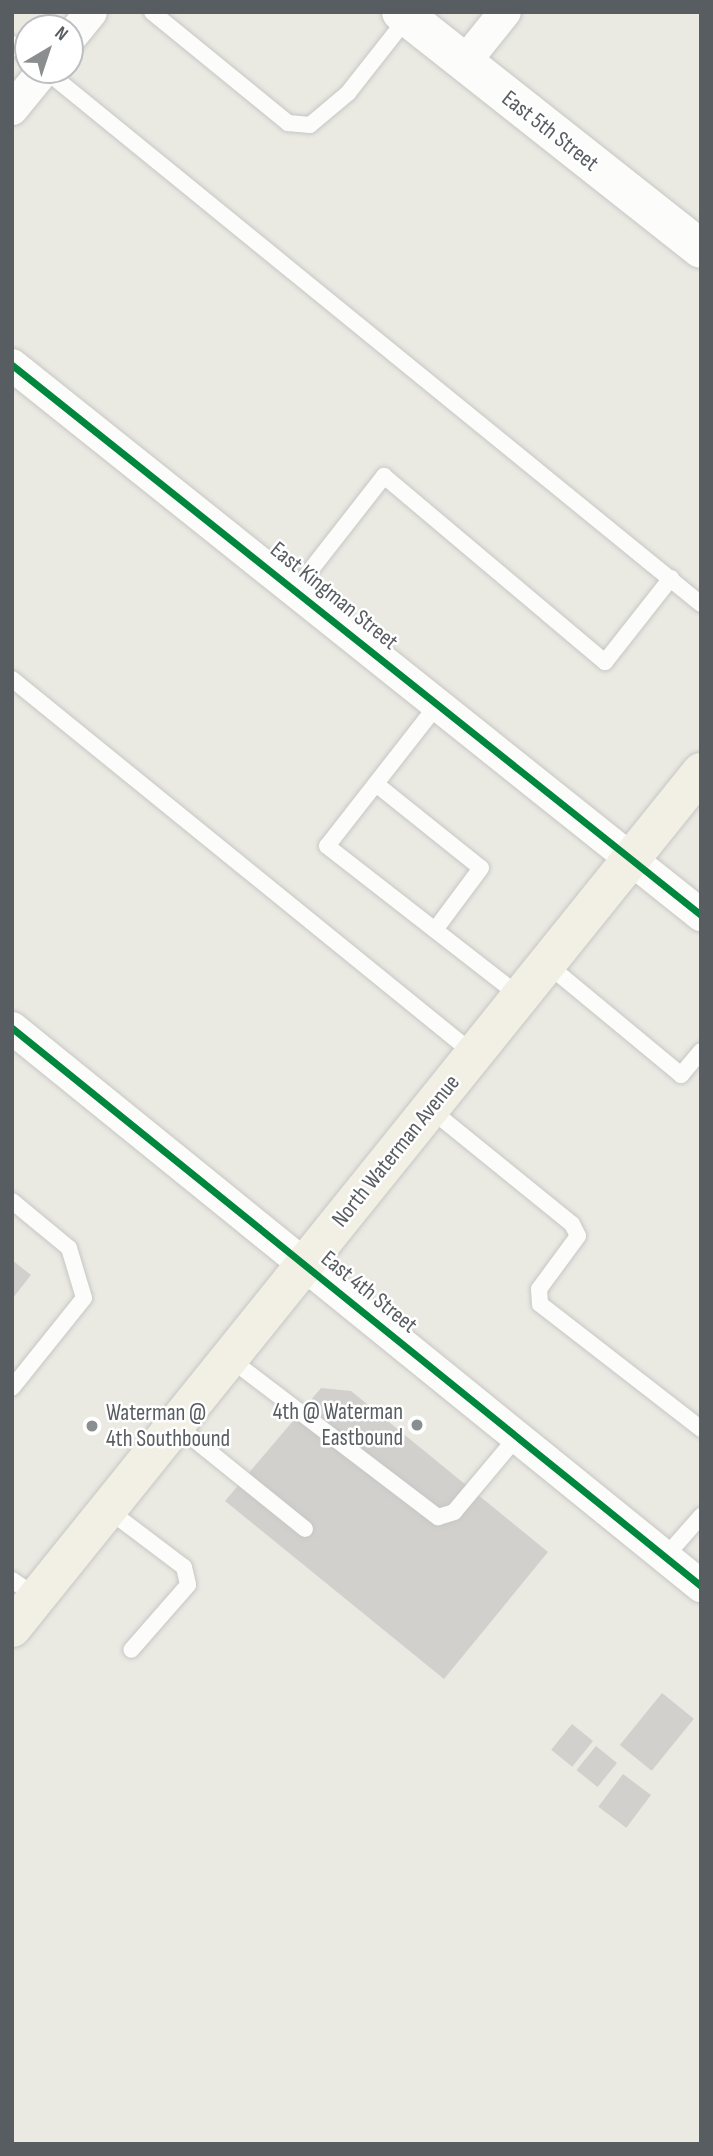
<!DOCTYPE html>
<style>
body{margin:0}
#map{position:relative;width:713px;height:2156px;overflow:hidden;background:#eae9e2;font-family:"Sofia Sans Condensed",sans-serif}
div>[style]{position:absolute}
.building>*{inset:0;background:#d1d0cd;transform-origin:0 0}
.roads{filter:drop-shadow(0 0 2px #c6c7c5) drop-shadow(0 0 2px #c6c7c5)}
.service>*{height:16px;margin:-8px;padding:0 8px;transform-origin:8px;border-radius:8px;background:#fcfcfb}
.minor>*{height:32px;margin:-16px;padding:0 16px;transform-origin:16px;border-radius:16px;background:#fcfcfb}
.secondary>*{height:38px;margin:-19px;padding:0 19px;transform-origin:19px;border-radius:19px;background:#fcfcfb}
.primary>*{height:38px;margin:-19px;padding:0 19px;transform-origin:19px;border-radius:19px;background:#f2f0e5}
.cycleway>*{height:7px;margin:-3.5px;padding:0 3.5px;transform-origin:3.5px;border-radius:3.5px;background:#00873e}
.dots>*{width:19px;height:19px;translate:-50% -50%;box-sizing:border-box;border:4px solid #fff;border-radius:50%}
span{translate:-50% -50%;white-space:nowrap;text-align:center;line-height:1.15;-webkit-text-stroke:5px #fff;paint-order:stroke}
.street-label{font-size:23px;color:#585d62}
.poi-label{font-size:23px;color:#585d62}
.right{translate:-100% -50%;text-align:right}
.left{translate:0 -50%;text-align:left}
.frame{position:absolute;inset:0;border:14px solid #585d62;pointer-events:none}
.north{position:absolute;left:14px;top:14px;width:70px;height:70px;box-sizing:border-box;background:#fff;border:2px solid #bcbec0;border-radius:50%;rotate:39deg;font-size:19px;font-weight:700;line-height:28px;text-align:center;color:#585d62}
.north::after{content:'';display:block;margin:auto;width:24px;height:32px;background:#8b8e8f;clip-path:polygon(50% 0,100% 100%,50% 72%,0 100%)}
</style>
<div id="map">
<div class="building">
<div style="clip-path:polygon(12px 1260px,31px 1275px,12px 1299px)"></div>
<div style="clip-path:polygon(321px 1388px,351px 1391px,548px 1552px,444px 1679px,225px 1501px)"></div>
<div style="left:662px;top:1693px;width:41px;height:67px;rotate:39deg"></div>
<div style="left:572px;top:1724px;width:27px;height:33px;rotate:39deg"></div>
<div style="left:596px;top:1746px;width:27px;height:31px;rotate:39deg"></div>
<div style="left:623px;top:1774px;width:35px;height:41px;rotate:37deg"></div>
</div>
<div class="roads">
<div class="service">
<div style="left:152px;top:12px;width:176px;rotate:39.2deg"></div>
<div style="left:288px;top:123px;width:22px;rotate:5deg"></div>
<div style="left:310px;top:125px;width:50px;rotate:-40.1deg"></div>
<div style="left:348px;top:93px;width:95px;rotate:-51.8deg"></div>
<div style="left:12px;top:44px;width:21px;rotate:39deg"></div>
<div style="left:45px;top:70px;width:846px;rotate:39.15deg"></div>
<div style="left:295px;top:590px;width:145px;rotate:-52deg"></div>
<div style="left:384px;top:476px;width:289px;rotate:40.1deg"></div>
<div style="left:605px;top:662px;width:107px;rotate:-51.8deg"></div>
<div style="left:12px;top:679px;width:595px;rotate:39.07deg"></div>
<div style="left:438px;top:704px;width:180px;rotate:128deg"></div>
<div style="left:327px;top:846px;width:244px;rotate:37.9deg"></div>
<div style="left:376px;top:784px;width:134px;rotate:38.7deg"></div>
<div style="left:481px;top:868px;width:77px;rotate:126.6deg"></div>
<div style="left:547px;top:964px;width:174px;rotate:39.6deg"></div>
<div style="left:681px;top:1075px;width:31px;rotate:-50deg"></div>
<div style="left:430px;top:1109px;width:183px;rotate:39deg"></div>
<div style="left:572px;top:1224px;width:13px;rotate:63deg"></div>
<div style="left:578px;top:1236px;width:66px;rotate:126.3deg"></div>
<div style="left:539px;top:1289px;width:15px;rotate:86deg"></div>
<div style="left:540px;top:1304px;width:204px;rotate:37.8deg"></div>
<div style="left:12px;top:1201px;width:74px;rotate:39.5deg"></div>
<div style="left:69px;top:1248px;width:52px;rotate:73.3deg"></div>
<div style="left:84px;top:1298px;width:115px;rotate:128.7deg"></div>
<div style="left:229px;top:1358px;width:263px;rotate:37.3deg"></div>
<div style="left:438px;top:1517px;width:17px;rotate:-17deg"></div>
<div style="left:454px;top:1512px;width:98px;rotate:-50deg"></div>
<div style="left:175px;top:1424px;width:167px;rotate:38.9deg"></div>
<div style="left:107px;top:1509px;width:96px;rotate:37deg"></div>
<div style="left:184px;top:1567px;width:18px;rotate:77deg"></div>
<div style="left:188px;top:1585px;width:86px;rotate:131.2deg"></div>
<div style="left:665px;top:1557px;width:55px;rotate:-48.7deg"></div>
<div style="left:12px;top:1580px;width:30px;rotate:34deg"></div>
</div>
<div class="minor">
<div style="left:70px;top:38px;width:33px;rotate:-51deg"></div>
<div style="left:464px;top:63px;width:65px;rotate:-51.2deg"></div>
<div style="left:12px;top:109px;width:50px;rotate:-50.6deg"></div>
<div style="left:12px;top:365px;width:882px;rotate:38.6deg"></div>
<div style="left:12px;top:1028px;width:887px;rotate:39deg"></div>
</div>
<div class="secondary">
<div style="left:401px;top:12px;width:382px;rotate:38.3deg"></div>
</div>
<div class="primary">
<div style="left:12px;top:1628px;width:1099px;rotate:-51.17deg"></div>
</div>
</div>
<div class="cycleway">
<div style="left:12px;top:365px;width:882px;rotate:38.6deg"></div>
<div style="left:12px;top:1028px;width:887px;rotate:39deg"></div>
</div>
<div class="dots">
<div style="left:417px;top:1425px;background:#8b8e8f"></div>
<div style="left:92px;top:1426px;background:#8b8e8f"></div>
</div>
<div class="street-label">
<span style="left:550px;top:131px;rotate:38deg">East 5th Street</span>
<span style="left:334px;top:596px;rotate:39deg">East Kingman Street</span>
<span style="left:396px;top:1151px;rotate:-51deg">North Waterman Avenue</span>
<span style="left:369px;top:1292px;rotate:39deg">East 4th Street</span>
</div>
<div class="poi-label">
<span class="right" style="left:403px;top:1425px">4th @ Waterman<br>Eastbound</span>
<span class="left" style="left:106px;top:1426px">Waterman @<br>4th Southbound</span>
</div>
<div class="frame"></div>
<div class="north">N</div>
</div>
